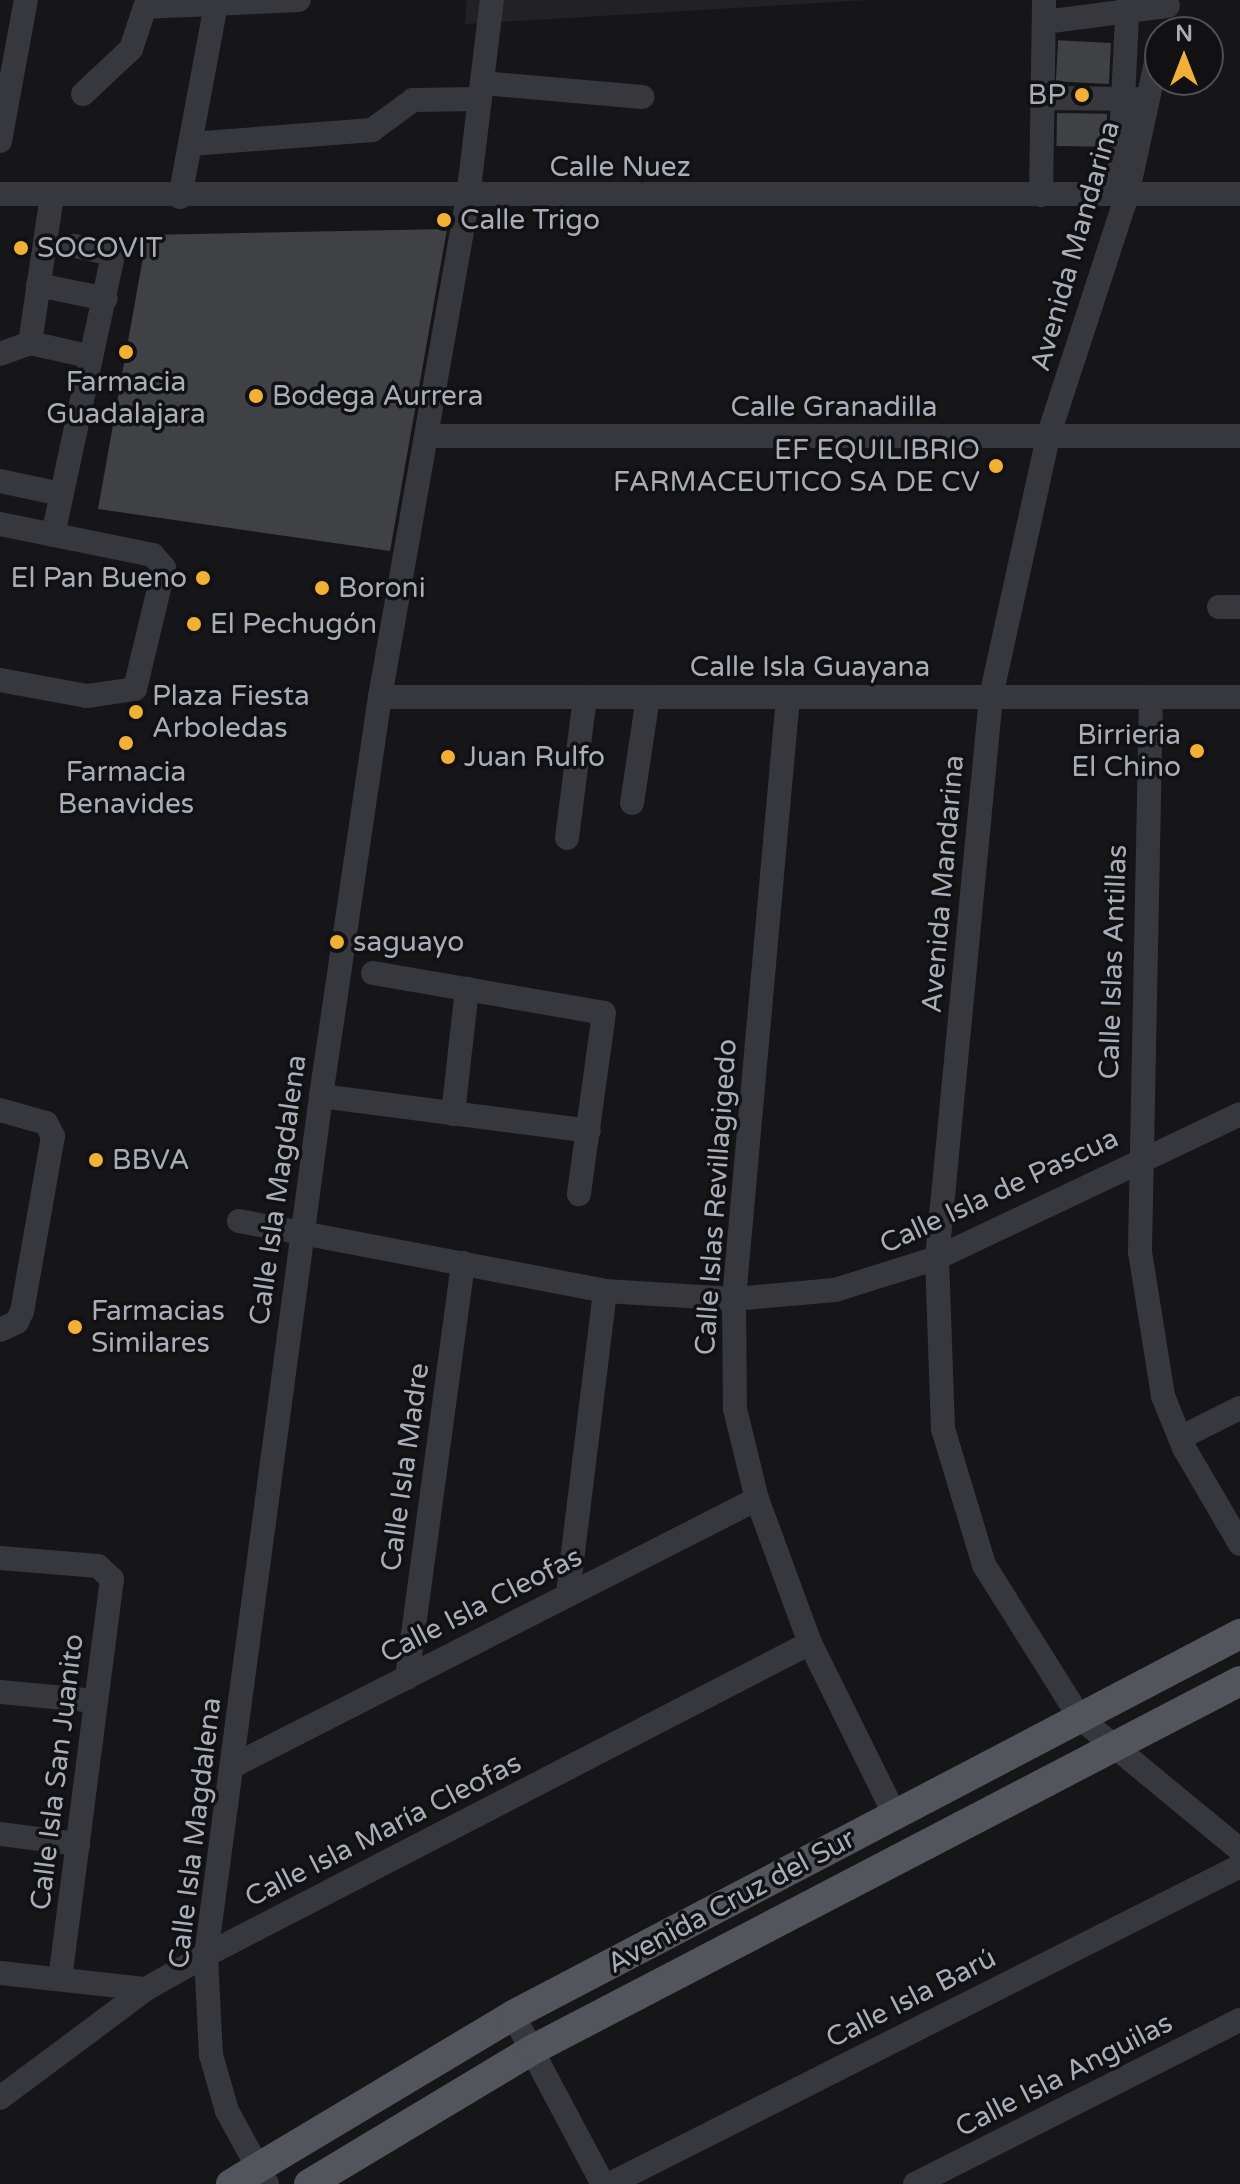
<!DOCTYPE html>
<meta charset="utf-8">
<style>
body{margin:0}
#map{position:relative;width:1240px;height:2184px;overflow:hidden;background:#161618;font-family:"Varela Round",sans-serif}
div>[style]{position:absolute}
.built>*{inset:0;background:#222225}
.building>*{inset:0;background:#404145;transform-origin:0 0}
.minor>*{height:24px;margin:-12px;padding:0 12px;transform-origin:12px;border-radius:12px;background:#37383d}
.major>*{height:30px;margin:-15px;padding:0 15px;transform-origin:15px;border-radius:15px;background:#53555c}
.dots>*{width:22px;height:22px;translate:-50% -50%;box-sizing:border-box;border:4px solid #111113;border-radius:50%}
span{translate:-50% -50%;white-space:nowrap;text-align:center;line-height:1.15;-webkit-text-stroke:7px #111113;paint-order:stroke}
.poi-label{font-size:28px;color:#a8adb8}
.right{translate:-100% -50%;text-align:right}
.left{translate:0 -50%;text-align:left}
.street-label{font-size:28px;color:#a8adb8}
.north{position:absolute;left:1144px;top:16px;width:80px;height:80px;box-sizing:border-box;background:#111113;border:2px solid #4d4f55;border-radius:50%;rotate:0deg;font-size:22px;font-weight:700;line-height:32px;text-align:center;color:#a8adb8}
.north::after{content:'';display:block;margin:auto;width:28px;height:36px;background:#f2b134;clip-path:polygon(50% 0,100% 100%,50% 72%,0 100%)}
</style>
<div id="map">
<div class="built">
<div style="clip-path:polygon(467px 0,869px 0,465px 24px)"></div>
</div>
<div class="building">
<div style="left:1111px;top:43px;width:41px;height:53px;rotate:93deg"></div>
<div style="left:1057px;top:113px;width:50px;height:33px;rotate:1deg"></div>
<div style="clip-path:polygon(447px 229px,390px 551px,98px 509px,147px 235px)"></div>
</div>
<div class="minor">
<div style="left:1044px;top:22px;width:125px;rotate:-7.4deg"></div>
<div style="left:1160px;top:44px;width:155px;rotate:102.3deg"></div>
<div style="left:1127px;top:195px;width:255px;rotate:108.1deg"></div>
<div style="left:1048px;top:437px;width:266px;rotate:102.4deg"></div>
<div style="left:991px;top:697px;width:564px;rotate:95.5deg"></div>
<div style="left:937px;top:1258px;width:171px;rotate:88deg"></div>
<div style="left:943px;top:1429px;width:142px;rotate:73.2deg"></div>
<div style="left:984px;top:1565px;width:181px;rotate:57.9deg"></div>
<div style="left:1080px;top:1718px;width:207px;rotate:39.5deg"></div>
<div style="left:482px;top:83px;width:161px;rotate:5deg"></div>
<div style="left:83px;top:94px;width:66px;rotate:-43.2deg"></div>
<div style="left:131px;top:49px;width:44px;rotate:-71.6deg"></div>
<div style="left:145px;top:7px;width:154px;rotate:-2.6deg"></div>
<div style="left:1043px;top:98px;width:93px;rotate:0.6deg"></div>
<div style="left:0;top:141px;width:143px;rotate:-79.6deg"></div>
<div style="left:191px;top:144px;width:182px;rotate:-4.4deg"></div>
<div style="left:372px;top:130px;width:51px;rotate:-36.2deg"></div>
<div style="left:413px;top:100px;width:67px;rotate:-0.9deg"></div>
<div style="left:1119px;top:181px;width:181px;rotate:-87.2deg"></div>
<div style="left:0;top:194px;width:1240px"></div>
<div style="left:1041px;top:195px;width:195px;rotate:-89.1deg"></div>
<div style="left:180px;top:197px;width:200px;rotate:-79.4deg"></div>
<div style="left:38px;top:285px;width:69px;rotate:11.6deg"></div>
<div style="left:30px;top:343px;width:59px;rotate:12.6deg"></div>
<div style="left:0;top:354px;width:32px;rotate:-20deg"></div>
<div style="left:30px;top:343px;width:150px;rotate:-81.5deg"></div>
<div style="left:428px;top:436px;width:812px"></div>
<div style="left:0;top:481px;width:62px;rotate:12deg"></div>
<div style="left:0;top:524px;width:156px;rotate:11.5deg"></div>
<div style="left:153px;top:555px;width:17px;rotate:50deg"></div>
<div style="left:164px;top:568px;width:124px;rotate:103.5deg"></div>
<div style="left:135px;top:689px;width:49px;rotate:171.7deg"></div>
<div style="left:87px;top:696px;width:88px;rotate:-169.6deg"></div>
<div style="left:53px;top:535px;width:287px;rotate:-77.9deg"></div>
<div style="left:113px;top:254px;width:40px;rotate:-168deg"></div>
<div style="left:1219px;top:607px;width:21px"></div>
<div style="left:380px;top:697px;width:860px"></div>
<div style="left:788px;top:697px;width:604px;rotate:95.13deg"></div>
<div style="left:734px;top:1299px;width:110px;rotate:89.5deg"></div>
<div style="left:735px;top:1409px;width:93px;rotate:76.3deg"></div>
<div style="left:757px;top:1499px;width:153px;rotate:69.8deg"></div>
<div style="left:810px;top:1643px;width:192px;rotate:63.7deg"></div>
<div style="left:1151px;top:697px;width:555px;rotate:91.14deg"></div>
<div style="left:1140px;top:1252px;width:146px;rotate:80.9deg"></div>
<div style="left:1163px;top:1396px;width:56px;rotate:68deg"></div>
<div style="left:1184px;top:1448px;width:111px;rotate:59.7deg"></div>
<div style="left:632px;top:803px;width:107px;rotate:-81.4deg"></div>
<div style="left:567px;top:838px;width:142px;rotate:-82.7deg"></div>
<div style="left:373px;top:973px;width:234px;rotate:9.8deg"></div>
<div style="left:604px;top:1013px;width:183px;rotate:97.9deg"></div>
<div style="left:321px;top:1096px;width:270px;rotate:7.4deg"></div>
<div style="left:0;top:1110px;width:48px;rotate:15.8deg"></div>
<div style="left:46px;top:1123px;width:15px;rotate:62deg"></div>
<div style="left:53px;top:1136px;width:178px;rotate:100deg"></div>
<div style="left:22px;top:1311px;width:12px;rotate:114deg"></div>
<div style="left:17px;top:1322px;width:19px;rotate:155deg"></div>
<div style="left:453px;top:1114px;width:126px;rotate:-83.6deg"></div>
<div style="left:239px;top:1221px;width:373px;rotate:10.8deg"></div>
<div style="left:605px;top:1291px;width:129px;rotate:3.5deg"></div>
<div style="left:734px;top:1299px;width:101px;rotate:-5.1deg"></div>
<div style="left:835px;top:1290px;width:107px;rotate:-17.4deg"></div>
<div style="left:937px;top:1258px;width:335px;rotate:-25.4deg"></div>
<div style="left:1180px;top:1438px;width:67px;rotate:-26.6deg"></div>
<div style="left:0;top:1558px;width:98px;rotate:4.7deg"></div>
<div style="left:98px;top:1566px;width:19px;rotate:43deg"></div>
<div style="left:112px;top:1579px;width:403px;rotate:97.4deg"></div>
<div style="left:568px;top:1593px;width:304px;rotate:-83deg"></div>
<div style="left:407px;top:1678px;width:419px;rotate:-82.3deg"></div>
<div style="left:0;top:1692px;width:96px;rotate:5.4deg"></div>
<div style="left:233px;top:1766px;width:588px;rotate:-27deg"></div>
<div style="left:0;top:1834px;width:79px;rotate:7.3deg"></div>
<div style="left:0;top:1973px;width:147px;rotate:6.3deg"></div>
<div style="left:513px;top:2015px;width:191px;rotate:62deg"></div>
<div style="left:0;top:2098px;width:182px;rotate:-36.7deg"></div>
<div style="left:146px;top:1989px;width:69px;rotate:-29.5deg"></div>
<div style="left:206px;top:1955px;width:680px;rotate:-27.32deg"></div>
<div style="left:267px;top:2184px;width:83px;rotate:-118.7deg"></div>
<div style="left:227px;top:2111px;width:58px;rotate:-105.9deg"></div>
<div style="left:211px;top:2055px;width:100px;rotate:-92.9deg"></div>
<div style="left:206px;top:1955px;width:867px;rotate:-82.37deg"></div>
<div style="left:321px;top:1096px;width:403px;rotate:-81.6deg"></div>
<div style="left:380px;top:697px;width:508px;rotate:-80.02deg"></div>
<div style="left:468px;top:197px;width:198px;rotate:-83.1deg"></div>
<div style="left:610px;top:2184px;width:706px;rotate:-26.78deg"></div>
<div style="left:915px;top:2184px;width:364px;rotate:-26.8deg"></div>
</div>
<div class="major">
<div style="left:231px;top:2184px;width:329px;rotate:-30.9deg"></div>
<div style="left:513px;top:2015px;width:821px;rotate:-27.66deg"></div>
<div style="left:309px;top:2184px;width:262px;rotate:-31deg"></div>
<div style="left:534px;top:2049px;width:796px;rotate:-27.53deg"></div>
</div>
<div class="dots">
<div style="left:1082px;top:95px;background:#f2b134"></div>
<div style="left:444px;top:220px;background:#f2b134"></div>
<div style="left:21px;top:248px;background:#f2b134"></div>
<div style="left:126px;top:352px;background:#f2b134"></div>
<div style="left:256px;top:396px;background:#f2b134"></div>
<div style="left:996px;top:466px;background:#f2b134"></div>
<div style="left:203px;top:578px;background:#f2b134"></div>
<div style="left:322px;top:588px;background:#f2b134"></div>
<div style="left:194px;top:624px;background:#f2b134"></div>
<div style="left:136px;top:712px;background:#f2b134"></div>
<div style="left:126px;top:743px;background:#f2b134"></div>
<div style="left:1197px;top:751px;background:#f2b134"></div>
<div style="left:448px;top:757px;background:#f2b134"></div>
<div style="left:337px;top:942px;background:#f2b134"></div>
<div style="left:96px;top:1160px;background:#f2b134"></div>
<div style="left:75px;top:1327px;background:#f2b134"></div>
</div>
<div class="poi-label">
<span class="right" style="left:1066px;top:95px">BP</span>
<span class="left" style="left:460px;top:220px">Calle Trigo</span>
<span class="left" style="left:37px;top:248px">SOCOVIT</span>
<span style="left:126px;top:398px">Farmacia<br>Guadalajara</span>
<span class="left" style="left:272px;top:396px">Bodega Aurrera</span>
<span class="right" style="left:980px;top:466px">EF EQUILIBRIO<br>FARMACEUTICO SA DE CV</span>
<span class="right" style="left:187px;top:578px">El Pan Bueno</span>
<span class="left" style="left:338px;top:588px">Boroni</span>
<span class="left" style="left:210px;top:624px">El Pechugón</span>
<span class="left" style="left:152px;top:712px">Plaza Fiesta<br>Arboledas</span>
<span class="right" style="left:1181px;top:751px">Birrieria<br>El Chino</span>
<span class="left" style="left:464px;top:757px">Juan Rulfo</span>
<span style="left:126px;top:788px">Farmacia<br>Benavides</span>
<span class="left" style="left:353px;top:942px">saguayo</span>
<span class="left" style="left:112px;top:1160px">BBVA</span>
<span class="left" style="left:91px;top:1327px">Farmacias<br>Similares</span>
</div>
<div class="street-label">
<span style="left:620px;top:167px">Calle Nuez</span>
<span style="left:1075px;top:246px;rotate:-74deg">Avenida Mandarina</span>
<span style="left:834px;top:407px">Calle Granadilla</span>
<span style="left:810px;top:667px">Calle Isla Guayana</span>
<span style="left:943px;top:884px;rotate:-85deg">Avenida Mandarina</span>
<span style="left:1113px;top:962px;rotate:-88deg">Calle Islas Antillas</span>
<span style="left:278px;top:1190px;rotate:-82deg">Calle Isla Magdalena</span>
<span style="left:999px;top:1191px;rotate:-25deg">Calle Isla de Pascua</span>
<span style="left:716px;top:1197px;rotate:-86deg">Calle Islas Revillagigedo</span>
<span style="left:405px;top:1467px;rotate:-82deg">Calle Isla Madre</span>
<span style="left:481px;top:1605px;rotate:-27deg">Calle Isla Cleofas</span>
<span style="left:57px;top:1772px;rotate:-83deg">Calle Isla San Juanito</span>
<span style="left:383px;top:1830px;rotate:-27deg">Calle Isla María Cleofas</span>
<span style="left:195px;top:1833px;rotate:-83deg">Calle Isla Magdalena</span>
<span style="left:731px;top:1901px;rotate:-28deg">Avenida Cruz del Sur</span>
<span style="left:911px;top:1998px;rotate:-27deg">Calle Isla Barú</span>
<span style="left:1064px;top:2075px;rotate:-27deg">Calle Isla Anguilas</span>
</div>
<div class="north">N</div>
</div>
